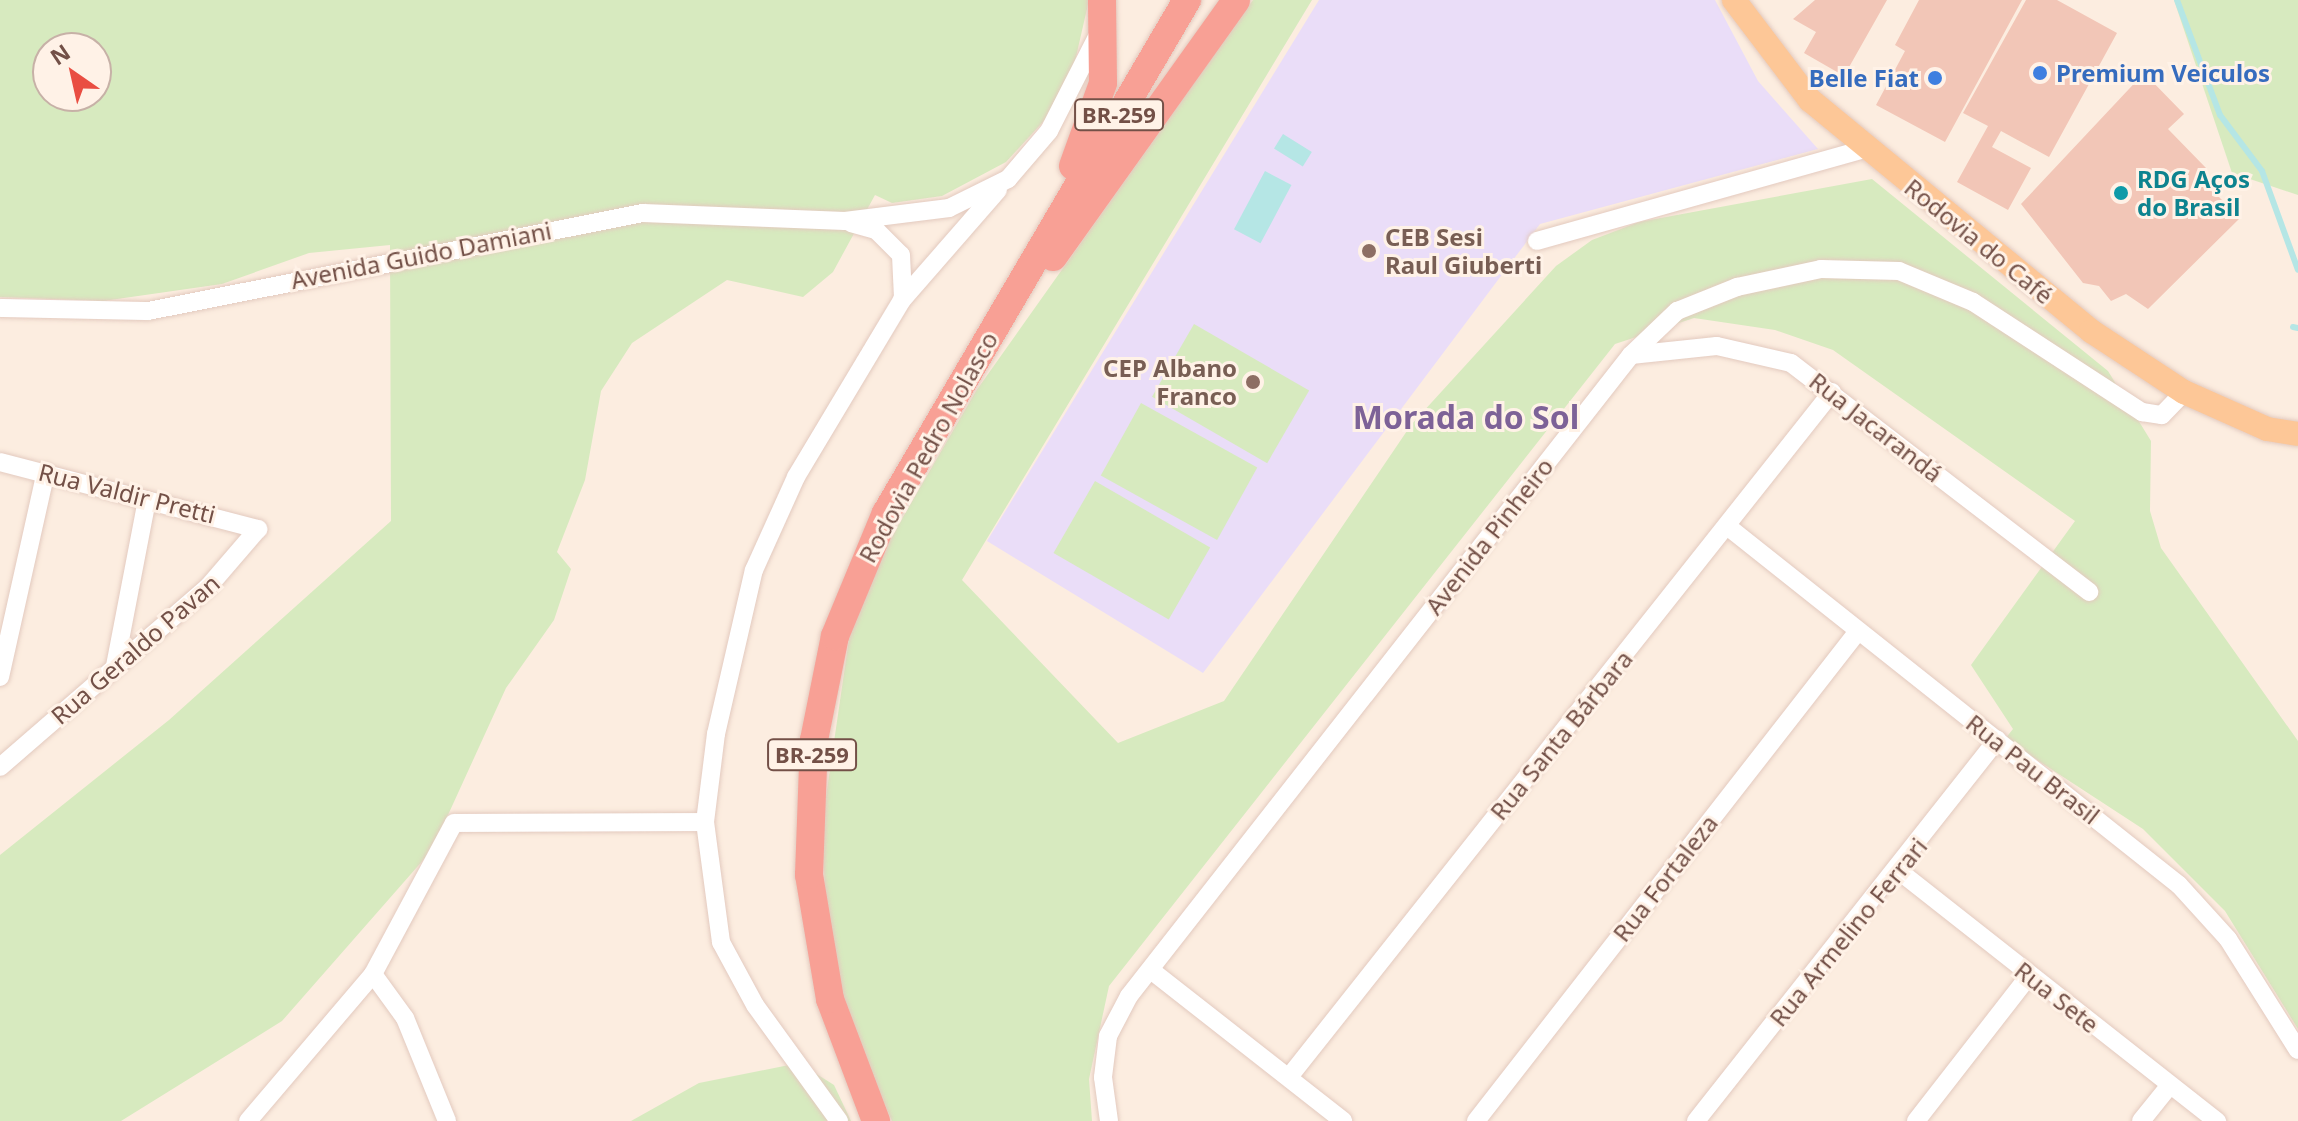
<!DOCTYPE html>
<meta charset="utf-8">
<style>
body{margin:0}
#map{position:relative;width:2298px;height:1121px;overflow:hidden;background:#fcede0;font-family:"Noto Sans",sans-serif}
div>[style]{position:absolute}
.education>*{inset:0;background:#eaddf8}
.green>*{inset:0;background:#d7eabf;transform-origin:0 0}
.water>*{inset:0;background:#b5e6e5;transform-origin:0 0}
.stream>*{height:6px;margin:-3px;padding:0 3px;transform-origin:3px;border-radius:3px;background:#b5e6e5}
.building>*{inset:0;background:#f2c6b7}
.roads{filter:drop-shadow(0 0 2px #e3cabf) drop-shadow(0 0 2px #e3cabf)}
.minor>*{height:18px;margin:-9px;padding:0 9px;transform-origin:9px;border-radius:9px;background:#fff}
.major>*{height:24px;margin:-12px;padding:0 12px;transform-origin:12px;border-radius:12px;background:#fdc797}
.highway>*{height:28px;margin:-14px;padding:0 14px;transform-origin:14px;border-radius:14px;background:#f8a095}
.dots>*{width:22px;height:22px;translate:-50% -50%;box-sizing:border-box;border:4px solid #fff2e7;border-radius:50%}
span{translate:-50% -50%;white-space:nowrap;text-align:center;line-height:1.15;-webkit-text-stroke:6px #fff2e7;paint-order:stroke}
.shield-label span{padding:2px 6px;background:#fff2e7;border:2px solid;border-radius:6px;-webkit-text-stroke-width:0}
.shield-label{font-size:22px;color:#735047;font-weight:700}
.shop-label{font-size:24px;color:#366cbe;font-weight:700}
.left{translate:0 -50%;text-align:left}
.right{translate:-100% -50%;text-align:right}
.culture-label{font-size:24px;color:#0d838f;font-weight:700}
.education-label{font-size:24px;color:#785e54;font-weight:700}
.street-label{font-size:24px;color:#735047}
.district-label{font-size:32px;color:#7d6297;font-weight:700}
.north{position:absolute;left:32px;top:32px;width:80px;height:80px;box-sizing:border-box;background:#fff2e7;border:2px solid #c7b1a7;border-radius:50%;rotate:326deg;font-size:22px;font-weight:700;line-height:32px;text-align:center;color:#735047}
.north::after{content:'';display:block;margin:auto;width:28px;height:36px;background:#e94e42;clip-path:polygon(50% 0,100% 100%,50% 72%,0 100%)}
</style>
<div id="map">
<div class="education">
<div style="clip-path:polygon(1319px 0,1715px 0,1758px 81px,1818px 149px,1540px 224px,1203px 673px,987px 541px)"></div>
</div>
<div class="green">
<div style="clip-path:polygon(evenodd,0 0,1089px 0,1073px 70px,1053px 111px,1006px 162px,942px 196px,892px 203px,875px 195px,833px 272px,803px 297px,727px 280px,632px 343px,601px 391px,585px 480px,557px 552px,571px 569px,554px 620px,506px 688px,432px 850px,282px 1021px,121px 1121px,0 1121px,0 855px,169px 720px,391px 521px,390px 245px,309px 253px,222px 284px,103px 301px,0 297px,0 0,48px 48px,96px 48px,96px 96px,48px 96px,48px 48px)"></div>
<div style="clip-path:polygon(1253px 0,1312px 0,962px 580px,1118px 743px,1224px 701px,1411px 425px,1556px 266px,1592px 240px,1639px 222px,1872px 179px,2108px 371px,2151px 441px,2150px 511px,2161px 548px,2298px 741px,2298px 1029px,2225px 911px,2143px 829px,2005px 739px,2013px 729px,1971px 665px,2075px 521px,1833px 350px,1775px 330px,1694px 318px,1615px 344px,1109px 986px,1089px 1079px,1092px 1121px,892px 1121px,829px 978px,822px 824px,849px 639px,878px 560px,976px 391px)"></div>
<div style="clip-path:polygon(2174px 0,2298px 0,2298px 195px,2232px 173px)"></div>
<div style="left:1194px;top:324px;width:133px;height:84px;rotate:30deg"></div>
<div style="left:1141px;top:403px;width:133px;height:83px;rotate:29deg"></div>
<div style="left:1095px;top:481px;width:133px;height:83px;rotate:30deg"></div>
<div style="clip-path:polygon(799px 1063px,834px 1085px,851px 1121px,631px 1121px,699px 1083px)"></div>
</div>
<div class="water">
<div style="left:1283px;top:134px;width:34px;height:17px;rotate:32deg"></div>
<div style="left:1265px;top:171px;width:30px;height:66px;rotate:28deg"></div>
</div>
<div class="stream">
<div style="left:2177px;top:0;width:123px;rotate:69.5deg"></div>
<div style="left:2220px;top:115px;width:70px;rotate:53.1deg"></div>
<div style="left:2262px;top:171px;width:105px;rotate:70deg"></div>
<div style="left:2293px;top:327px;width:5px;rotate:11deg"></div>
</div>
<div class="building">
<div style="clip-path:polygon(1815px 0,1887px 0,1844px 76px,1804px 53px,1816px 32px,1793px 19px)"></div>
<div style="clip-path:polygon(1919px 0,2022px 0,1945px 142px,1876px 105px,1905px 51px,1895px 45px)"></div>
<div style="clip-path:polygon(2026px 0,2057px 0,2117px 33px,2049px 157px,2001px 131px,1992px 147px,2031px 168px,2008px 210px,1957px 182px,1988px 126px,1963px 113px)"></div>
<div style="clip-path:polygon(2144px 73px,2184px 114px,2168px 129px,2206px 168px,2198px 176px,2240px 218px,2148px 309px,2126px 294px,2111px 301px,2099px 286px,2083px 283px,2021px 204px)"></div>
</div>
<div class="roads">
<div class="minor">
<div style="left:851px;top:223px;width:26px;rotate:16deg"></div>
<div style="left:876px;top:230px;width:35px;rotate:45deg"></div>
<div style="left:901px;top:255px;width:43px;rotate:87.3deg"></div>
<div style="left:1537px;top:241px;width:341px;rotate:-15.7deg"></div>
<div style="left:0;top:308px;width:148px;rotate:1.2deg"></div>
<div style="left:148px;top:311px;width:505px;rotate:-11.2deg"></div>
<div style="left:643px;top:213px;width:202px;rotate:2.3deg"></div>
<div style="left:845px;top:221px;width:105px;rotate:-7.1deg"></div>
<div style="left:949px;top:208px;width:66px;rotate:-26.2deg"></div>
<div style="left:1008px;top:179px;width:63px;rotate:-49.5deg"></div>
<div style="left:1049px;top:131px;width:108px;rotate:-63deg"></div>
<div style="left:1631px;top:355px;width:86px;rotate:-6deg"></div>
<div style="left:1717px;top:346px;width:76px;rotate:12.9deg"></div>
<div style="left:1791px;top:363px;width:376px;rotate:37.5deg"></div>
<div style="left:0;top:462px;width:267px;rotate:14.6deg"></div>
<div style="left:258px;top:529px;width:75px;rotate:130.7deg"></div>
<div style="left:209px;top:586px;width:276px;rotate:139.1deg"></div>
<div style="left:1727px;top:526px;width:577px;rotate:38.46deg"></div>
<div style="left:2179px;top:885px;width:73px;rotate:47.8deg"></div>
<div style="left:2228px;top:939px;width:131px;rotate:57.8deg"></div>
<div style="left:115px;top:666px;width:169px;rotate:-79.1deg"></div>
<div style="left:0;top:677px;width:210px;rotate:-77.4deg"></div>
<div style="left:1899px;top:871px;width:405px;rotate:38.2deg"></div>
<div style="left:1152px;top:971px;width:243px;rotate:38.1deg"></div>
<div style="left:373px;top:974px;width:54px;rotate:54deg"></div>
<div style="left:405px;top:1018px;width:111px;rotate:67.8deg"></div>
<div style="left:1289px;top:1077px;width:874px;rotate:-51.6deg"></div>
<div style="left:248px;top:1121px;width:193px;rotate:-49.6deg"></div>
<div style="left:373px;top:974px;width:171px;rotate:-61.8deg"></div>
<div style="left:454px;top:823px;width:251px;rotate:-0.2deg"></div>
<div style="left:839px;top:1121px;width:143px;rotate:-125.9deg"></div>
<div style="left:755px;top:1005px;width:72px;rotate:-118.4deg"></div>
<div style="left:721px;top:942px;width:121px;rotate:-97.6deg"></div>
<div style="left:705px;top:822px;width:89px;rotate:-82.9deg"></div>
<div style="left:716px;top:734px;width:168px;rotate:-77deg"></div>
<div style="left:754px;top:570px;width:102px;rotate:-65.7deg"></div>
<div style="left:796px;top:477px;width:206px;rotate:-59.1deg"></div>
<div style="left:902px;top:300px;width:146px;rotate:-48.9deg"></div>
<div style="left:1109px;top:1121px;width:44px;rotate:-97.8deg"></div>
<div style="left:1103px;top:1077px;width:41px;rotate:-83deg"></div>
<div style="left:1108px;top:1036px;width:45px;rotate:-62.3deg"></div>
<div style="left:1129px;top:996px;width:814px;rotate:-51.93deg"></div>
<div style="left:1631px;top:355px;width:64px;rotate:-43.7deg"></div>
<div style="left:1677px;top:311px;width:65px;rotate:-21.8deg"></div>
<div style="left:1737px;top:287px;width:86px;rotate:-12.1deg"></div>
<div style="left:1821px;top:269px;width:78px;rotate:1.5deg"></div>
<div style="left:1899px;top:271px;width:80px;rotate:22.7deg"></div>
<div style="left:1973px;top:302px;width:202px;rotate:33.1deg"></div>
<div style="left:2142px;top:412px;width:20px;rotate:9deg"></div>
<div style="left:2162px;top:415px;width:32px;rotate:-46deg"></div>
<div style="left:1476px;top:1121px;width:616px;rotate:-52.05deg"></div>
<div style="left:1696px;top:1121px;width:486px;rotate:-51.7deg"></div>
<div style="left:1916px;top:1121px;width:184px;rotate:-52.1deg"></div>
<div style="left:2141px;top:1121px;width:46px;rotate:-51.1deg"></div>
</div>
<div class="major">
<div style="left:1734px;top:0;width:126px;rotate:52.8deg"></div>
<div style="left:1810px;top:100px;width:364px;rotate:39.4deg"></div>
<div style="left:2091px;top:331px;width:111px;rotate:33.3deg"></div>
<div style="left:2184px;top:392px;width:91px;rotate:24deg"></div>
<div style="left:2267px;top:429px;width:31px;rotate:9deg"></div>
</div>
<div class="highway">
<div style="left:1073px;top:166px;width:88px;rotate:-70.1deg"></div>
<div style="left:1103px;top:83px;width:83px;rotate:-90.7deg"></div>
<div style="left:1053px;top:257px;width:315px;rotate:-54.5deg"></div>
<div style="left:876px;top:1121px;width:130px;rotate:-110.7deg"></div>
<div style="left:830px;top:999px;width:126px;rotate:-99.6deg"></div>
<div style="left:809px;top:875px;width:135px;rotate:-87.9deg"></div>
<div style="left:814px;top:740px;width:106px;rotate:-78.6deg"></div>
<div style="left:835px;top:636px;width:133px;rotate:-67.5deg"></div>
<div style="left:886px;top:513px;width:595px;rotate:-59.6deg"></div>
</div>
</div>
<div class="dots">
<div style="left:2040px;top:73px;background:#3f7fe0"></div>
<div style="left:1935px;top:78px;background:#3f7fe0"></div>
<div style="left:2121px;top:193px;background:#0f9aa8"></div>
<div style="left:1369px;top:251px;background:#8d6e63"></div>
<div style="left:1253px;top:382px;background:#8d6e63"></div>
</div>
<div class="shield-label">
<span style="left:1119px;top:115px">BR-259</span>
<span style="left:812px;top:755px">BR-259</span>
</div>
<div class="shop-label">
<span class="left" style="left:2056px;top:73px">Premium Veiculos</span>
<span class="right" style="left:1919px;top:78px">Belle Fiat</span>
</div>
<div class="culture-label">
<span class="left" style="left:2137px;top:193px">RDG Aços<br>do Brasil</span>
</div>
<div class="education-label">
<span class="left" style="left:1385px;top:251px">CEB Sesi<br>Raul Giuberti</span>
<span class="right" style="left:1237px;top:382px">CEP Albano<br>Franco</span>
</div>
<div class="street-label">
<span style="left:1979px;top:241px;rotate:39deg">Rodovia do Café</span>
<span style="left:421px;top:255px;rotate:-11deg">Avenida Guido Damiani</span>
<span style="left:1876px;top:427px;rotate:38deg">Rua Jacarandá</span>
<span style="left:928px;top:447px;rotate:-61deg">Rodovia Pedro Nolasco</span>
<span style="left:127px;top:493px;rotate:14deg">Rua Valdir Pretti</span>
<span style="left:1489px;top:536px;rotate:-52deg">Avenida Pinheiro</span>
<span style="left:135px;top:649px;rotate:-41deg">Rua Geraldo Pavan</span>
<span style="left:1561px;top:735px;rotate:-51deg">Rua Santa Bárbara</span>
<span style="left:2033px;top:769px;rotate:38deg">Rua Pau Brasil</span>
<span style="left:1665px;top:878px;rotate:-52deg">Rua Fortaleza</span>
<span style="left:1848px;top:932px;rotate:-51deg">Rua Armelino Ferrari</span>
<span style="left:2057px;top:997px;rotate:38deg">Rua Sete</span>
</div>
<div class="district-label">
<span style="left:1466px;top:417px">Morada do Sol</span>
</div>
<div class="north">N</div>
</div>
